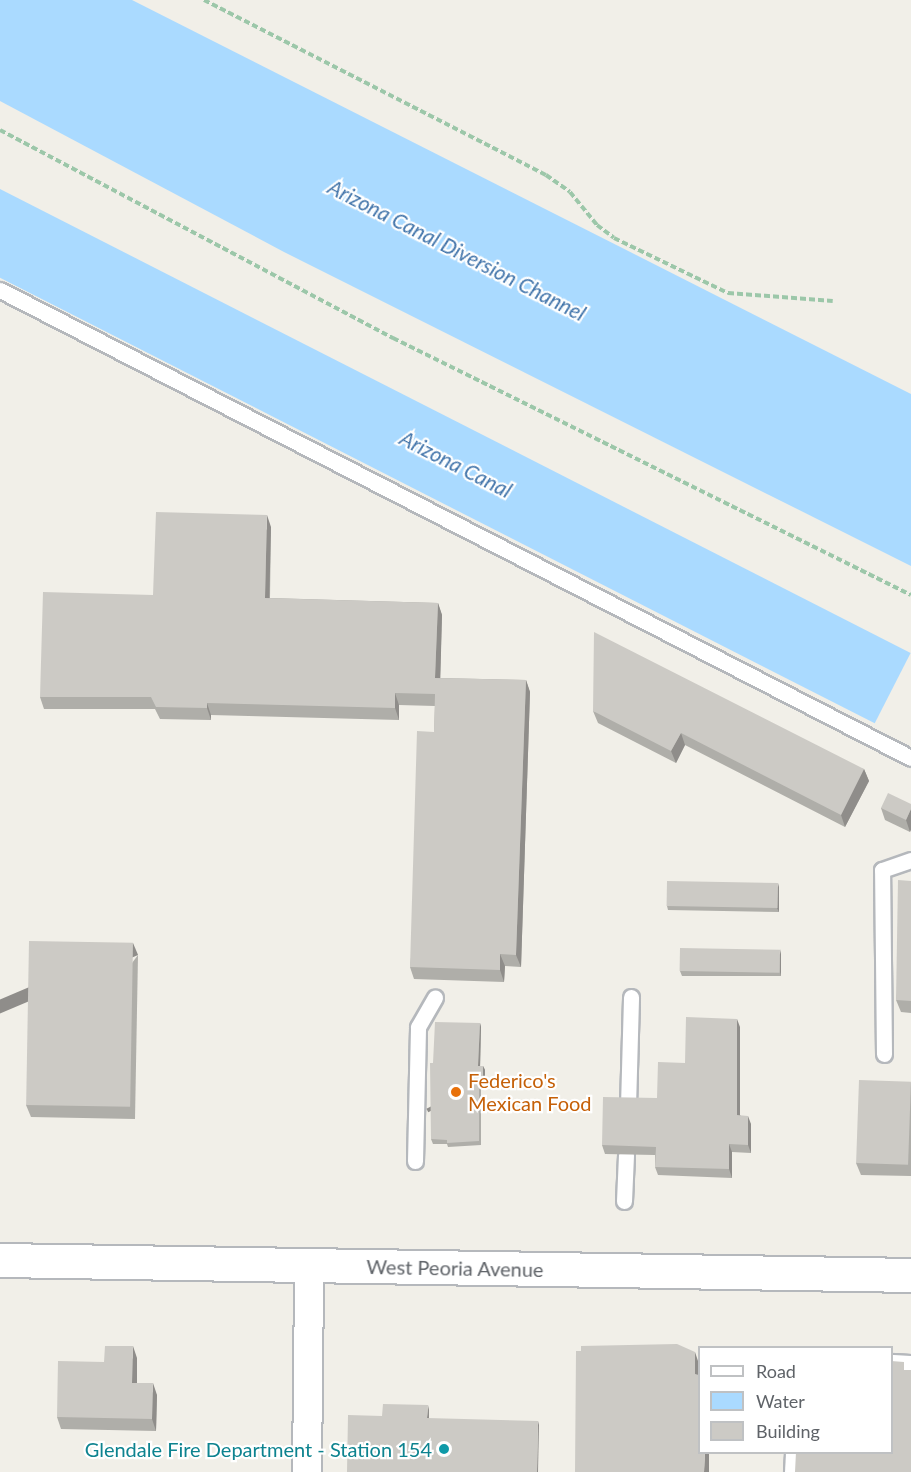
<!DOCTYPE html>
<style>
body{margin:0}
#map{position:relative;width:911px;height:1472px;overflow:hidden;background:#f1efe8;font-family:Lato,sans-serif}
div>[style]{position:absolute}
.water>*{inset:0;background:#aadaff;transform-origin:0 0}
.path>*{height:4px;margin-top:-2px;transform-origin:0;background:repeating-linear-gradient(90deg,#9cc7a9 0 6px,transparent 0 9px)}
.roads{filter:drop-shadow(2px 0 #b5b8bc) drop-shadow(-2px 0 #b5b8bc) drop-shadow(0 2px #b5b8bc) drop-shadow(0 -2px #b5b8bc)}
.service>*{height:15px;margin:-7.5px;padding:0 7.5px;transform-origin:7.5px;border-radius:7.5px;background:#fff}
.minor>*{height:28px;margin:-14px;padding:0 14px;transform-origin:14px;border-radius:14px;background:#fff}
.secondary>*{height:33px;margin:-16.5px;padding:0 16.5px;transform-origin:16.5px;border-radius:16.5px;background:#fff}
.wall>*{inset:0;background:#afaea9}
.shaded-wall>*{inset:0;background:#8f8d8a;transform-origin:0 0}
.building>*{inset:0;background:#cccac5;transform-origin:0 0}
.dots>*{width:16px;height:16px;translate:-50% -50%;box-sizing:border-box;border:3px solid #fff;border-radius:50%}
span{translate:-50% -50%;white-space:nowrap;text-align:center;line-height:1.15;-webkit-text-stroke:4.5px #fff;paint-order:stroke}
.food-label{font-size:20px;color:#c56008}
.left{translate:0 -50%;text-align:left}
.street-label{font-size:20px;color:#5f6368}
.culture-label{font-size:20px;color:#0d838f}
.right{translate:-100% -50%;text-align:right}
.water-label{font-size:21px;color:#4174aa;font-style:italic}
.legend{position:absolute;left:698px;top:1346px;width:195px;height:108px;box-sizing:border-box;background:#fff;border:2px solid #bfc1c3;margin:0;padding:8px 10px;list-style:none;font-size:18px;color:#5f6368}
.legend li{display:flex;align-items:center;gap:12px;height:30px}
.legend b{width:30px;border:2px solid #bfc1c3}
</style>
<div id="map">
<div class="water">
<i style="clip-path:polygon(0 0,132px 0,911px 394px,911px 566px,284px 252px,0 101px)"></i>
<i style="left:0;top:189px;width:1022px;height:79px;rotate:27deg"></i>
</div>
<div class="path">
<i style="left:204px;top:0;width:384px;rotate:27.1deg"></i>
<i style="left:546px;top:175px;width:29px;rotate:35deg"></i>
<i style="left:570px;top:192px;width:43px;rotate:50.7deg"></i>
<i style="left:597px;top:225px;width:21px;rotate:37deg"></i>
<i style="left:614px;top:238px;width:127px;rotate:25.8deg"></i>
<i style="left:728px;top:293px;width:105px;rotate:4.4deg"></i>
<i style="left:0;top:130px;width:445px;rotate:27.9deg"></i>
<i style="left:393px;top:338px;width:578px;rotate:26.39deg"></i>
</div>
<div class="roads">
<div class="service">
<i style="left:0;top:290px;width:1024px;rotate:27.19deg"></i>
<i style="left:884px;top:1054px;width:184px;rotate:-90.6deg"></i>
<i style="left:882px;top:870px;width:31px;rotate:-19deg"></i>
<i style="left:628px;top:1106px;width:109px;rotate:-88.4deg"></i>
<i style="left:415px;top:1161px;width:134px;rotate:-88.7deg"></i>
<i style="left:418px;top:1027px;width:34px;rotate:-60deg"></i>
<i style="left:624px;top:1201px;width:46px;rotate:-87.5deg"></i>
<i style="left:892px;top:1362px;width:19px;rotate:3deg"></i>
<i style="left:792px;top:1472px;width:20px;rotate:-87deg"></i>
</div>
<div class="minor">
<i style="left:307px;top:1472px;width:206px;rotate:-89.4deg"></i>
</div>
<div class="secondary">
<i style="left:0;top:1260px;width:911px;rotate:0.94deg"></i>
</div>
</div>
<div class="wall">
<i style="clip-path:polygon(271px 527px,270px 598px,438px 603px,442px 615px,440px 678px,526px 680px,530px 692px,521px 967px,505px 966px,504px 982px,414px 979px,410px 967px,434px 732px,435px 706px,399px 705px,399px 720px,211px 715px,211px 720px,160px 719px,155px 709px,44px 709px,40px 697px,153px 595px)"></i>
<i style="clip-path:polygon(593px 711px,864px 769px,869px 781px,845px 827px,685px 745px,676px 763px,598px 723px)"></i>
<i style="clip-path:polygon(911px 804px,910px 832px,885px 820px,881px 808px)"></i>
<i style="clip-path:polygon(911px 881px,911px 1013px,901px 1012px,896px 1000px)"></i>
<i style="clip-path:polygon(779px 887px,779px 912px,668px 910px,667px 906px)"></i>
<i style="clip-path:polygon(781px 954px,781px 976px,682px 976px,680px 971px)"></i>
<i style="clip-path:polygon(138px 955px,135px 1119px,31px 1117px,26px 1105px)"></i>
<i style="clip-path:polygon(480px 1023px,481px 1027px,480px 1066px,483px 1066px,485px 1070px,485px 1086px,481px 1086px,481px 1145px,448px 1147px,447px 1144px,433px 1144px,431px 1139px,433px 1063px)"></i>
<i style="clip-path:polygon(740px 1027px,740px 1115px,751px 1124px,751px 1153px,732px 1152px,732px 1178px,658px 1175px,655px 1167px,655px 1155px,605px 1154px,602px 1145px,657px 1098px,685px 1063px)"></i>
<i style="clip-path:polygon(911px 1082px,911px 1176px,861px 1175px,856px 1163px)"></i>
<i style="clip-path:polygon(137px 1358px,137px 1383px,157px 1395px,156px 1431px,61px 1429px,57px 1417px,104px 1362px)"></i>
</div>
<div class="shaded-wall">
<i style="clip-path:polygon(267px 515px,271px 527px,269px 610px,265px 598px)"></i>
<i style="clip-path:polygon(438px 603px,442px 615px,440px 690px,435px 678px)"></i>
<i style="clip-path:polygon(526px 680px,530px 692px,521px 967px,516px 955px)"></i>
<i style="clip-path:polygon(395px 693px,399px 705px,399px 720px,395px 708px)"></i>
<i style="clip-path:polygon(207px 703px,211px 715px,211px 720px,207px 708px)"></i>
<i style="clip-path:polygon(681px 733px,685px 745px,676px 763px,671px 751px)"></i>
<i style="clip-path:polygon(864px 769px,869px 781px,845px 827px,841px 815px)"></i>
<i style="clip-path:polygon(911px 809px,911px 830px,910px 832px,906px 820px)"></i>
<i style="clip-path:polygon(778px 883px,779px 887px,779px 912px,777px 908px)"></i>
<i style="left:133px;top:943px;width:13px;height:164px;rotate:67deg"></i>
<i style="clip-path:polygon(780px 949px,781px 954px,781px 976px,780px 972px)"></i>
<i style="clip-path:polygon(500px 954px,505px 966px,504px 982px,500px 970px)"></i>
<i style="clip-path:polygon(737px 1019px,740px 1027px,740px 1124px,737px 1115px)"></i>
<i style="clip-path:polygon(480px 1023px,481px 1027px,480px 1070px,478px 1066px)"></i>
<i style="clip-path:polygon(483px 1066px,485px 1070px,485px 1086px,483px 1082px)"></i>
<i style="left:479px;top:1082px;width:4px;height:59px;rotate:63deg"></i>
<i style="clip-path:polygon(748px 1116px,751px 1124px,751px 1153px,748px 1145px)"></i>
<i style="clip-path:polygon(729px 1144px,732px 1152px,732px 1178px,729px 1169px)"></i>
<i style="clip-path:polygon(133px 1346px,137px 1358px,137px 1395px,132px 1383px)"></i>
<i style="clip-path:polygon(695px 1352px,699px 1364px,699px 1386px,695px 1374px)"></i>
<i style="clip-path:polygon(153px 1383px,157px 1395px,156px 1431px,152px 1419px)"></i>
<i style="clip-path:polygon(428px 1405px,429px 1410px,429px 1422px,427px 1418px)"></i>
<i style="clip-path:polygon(538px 1421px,539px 1425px,538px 1472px,537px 1472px)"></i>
<i style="clip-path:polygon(705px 1452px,709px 1452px,709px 1472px,704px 1472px)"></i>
</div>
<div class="building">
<i style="clip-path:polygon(156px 512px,267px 515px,265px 598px,438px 603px,435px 678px,526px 680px,516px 955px,500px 954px,500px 970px,410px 967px,417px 731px,434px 732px,435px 694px,395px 693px,395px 708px,207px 703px,207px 708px,156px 707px,151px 697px,40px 697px,43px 592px,153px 595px)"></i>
<i style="clip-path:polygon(594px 632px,864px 769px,841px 815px,681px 733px,671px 751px,593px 711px)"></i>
<i style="clip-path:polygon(888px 793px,911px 804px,911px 809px,906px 820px,881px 808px)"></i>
<i style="clip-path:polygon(898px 880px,911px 881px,911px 1001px,896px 1000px)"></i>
<i style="left:667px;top:881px;width:111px;height:25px;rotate:1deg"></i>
<i style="left:29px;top:941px;width:104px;height:164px;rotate:1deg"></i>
<i style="left:680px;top:948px;width:100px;height:23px;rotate:1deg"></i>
<i style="clip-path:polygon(686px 1017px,737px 1019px,737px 1115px,748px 1116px,748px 1145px,729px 1144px,729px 1169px,655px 1167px,656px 1147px,602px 1145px,603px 1097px,657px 1098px,658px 1062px,685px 1063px)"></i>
<i style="clip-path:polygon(435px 1022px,480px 1023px,478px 1066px,483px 1066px,483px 1082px,479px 1082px,479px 1141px,447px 1143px,447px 1140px,431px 1139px,430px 1063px,433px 1063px)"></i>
<i style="left:859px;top:1080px;width:52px;height:83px;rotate:2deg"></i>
<i style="clip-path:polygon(677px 1344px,695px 1352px,695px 1374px,699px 1375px,699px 1452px,705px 1452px,704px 1472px,575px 1472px,576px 1351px,581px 1351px,581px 1346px)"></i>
<i style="clip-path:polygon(105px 1346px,133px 1346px,132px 1383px,153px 1383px,152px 1419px,57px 1417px,58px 1361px,104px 1362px)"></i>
<i style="clip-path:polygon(891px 1361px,904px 1362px,904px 1370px,911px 1370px,911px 1472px,795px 1472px,796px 1452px,891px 1452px)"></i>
<i style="clip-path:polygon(383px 1404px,428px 1405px,427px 1418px,538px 1421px,537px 1472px,347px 1472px,348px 1415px,382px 1416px)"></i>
</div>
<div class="dots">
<i style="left:456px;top:1092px;background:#e8710a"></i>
<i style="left:444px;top:1449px;background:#0f9aa8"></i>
</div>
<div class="food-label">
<span class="left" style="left:468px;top:1092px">Federico's<br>Mexican Food</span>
</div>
<div class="street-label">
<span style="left:455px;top:1268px;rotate:1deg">West Peoria Avenue</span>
</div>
<div class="culture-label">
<span class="right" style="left:432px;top:1449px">Glendale Fire Department - Station 154</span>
</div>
<div class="water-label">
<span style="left:457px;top:250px;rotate:27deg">Arizona Canal Diversion Channel</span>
<span style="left:456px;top:464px;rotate:27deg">Arizona Canal</span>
</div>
<ul class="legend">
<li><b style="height:8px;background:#fff"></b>Road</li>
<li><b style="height:16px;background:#aadaff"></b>Water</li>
<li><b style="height:16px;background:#cccac5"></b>Building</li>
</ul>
</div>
